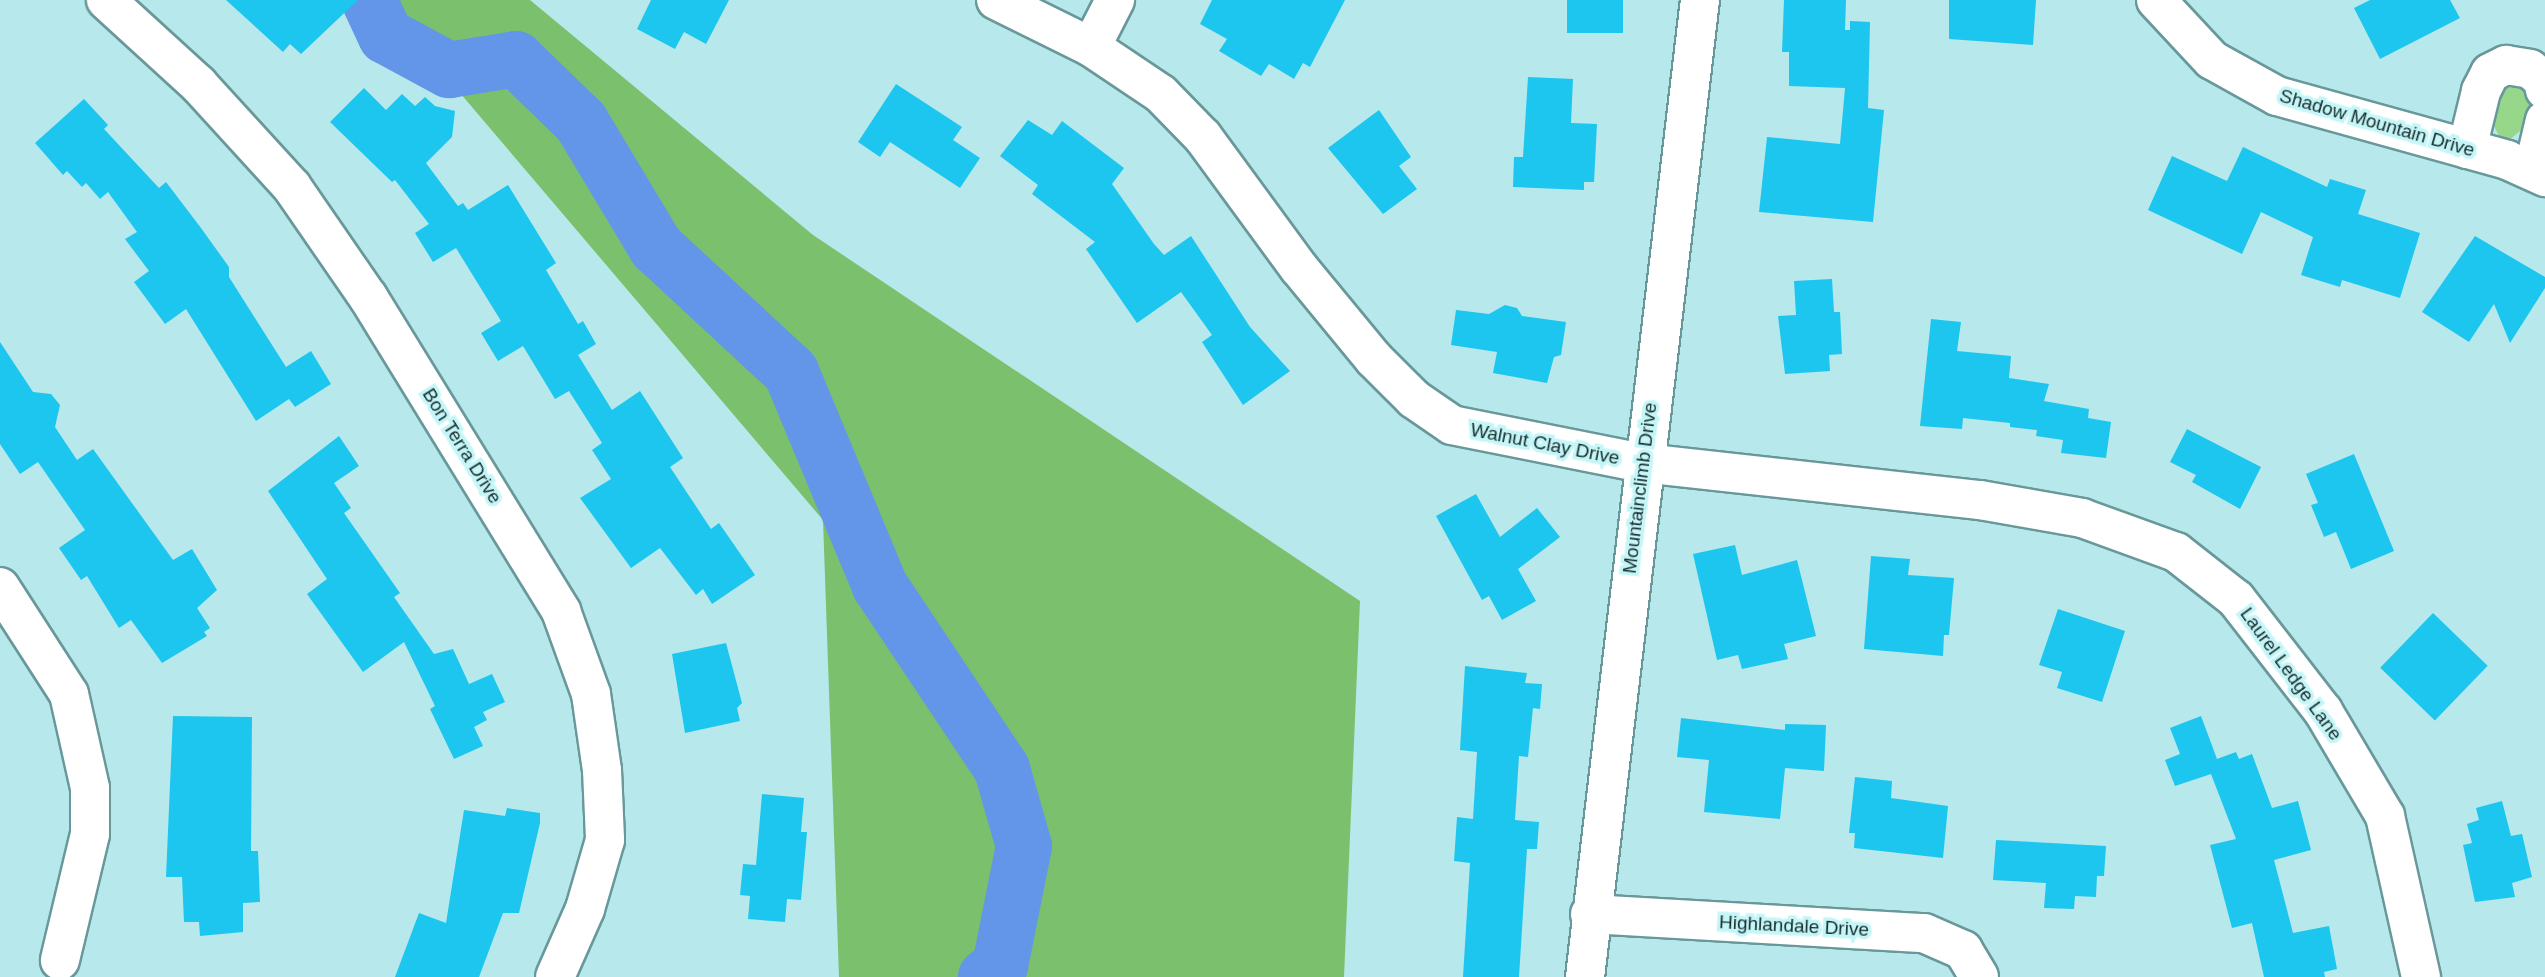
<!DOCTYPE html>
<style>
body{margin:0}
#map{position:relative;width:2545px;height:977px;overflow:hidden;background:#b7e8eb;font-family:Arial,sans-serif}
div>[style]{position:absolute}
.green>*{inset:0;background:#97d78a}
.forest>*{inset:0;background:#7bc06c}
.river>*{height:56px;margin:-28px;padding:0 28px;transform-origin:28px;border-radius:28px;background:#6395e8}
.building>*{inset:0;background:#1cc6ee;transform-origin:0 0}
.roads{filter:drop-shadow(2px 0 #69989a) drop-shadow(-2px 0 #69989a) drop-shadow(0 2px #69989a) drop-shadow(0 -2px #69989a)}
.minor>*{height:38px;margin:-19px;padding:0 19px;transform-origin:19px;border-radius:19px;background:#fff}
span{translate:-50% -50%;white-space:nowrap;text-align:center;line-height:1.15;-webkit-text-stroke:7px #c4f6f8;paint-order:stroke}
.street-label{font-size:19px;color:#1a2d2e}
</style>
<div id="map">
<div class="green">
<i style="clip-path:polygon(2517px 85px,2530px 94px,2532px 104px,2524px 128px,2509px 140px,2500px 138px,2492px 122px,2501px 91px)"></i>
</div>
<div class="forest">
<i style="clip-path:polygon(381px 0,530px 0,813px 235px,1360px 601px,1344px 977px,839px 977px,823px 520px)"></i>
</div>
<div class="river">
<i style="left:369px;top:0;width:40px;rotate:65deg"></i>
<i style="left:386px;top:36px;width:72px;rotate:28.4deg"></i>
<i style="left:449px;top:70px;width:68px;rotate:-9.3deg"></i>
<i style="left:516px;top:59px;width:91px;rotate:44.1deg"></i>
<i style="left:581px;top:122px;width:146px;rotate:59deg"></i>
<i style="left:656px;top:247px;width:184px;rotate:42.8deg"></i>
<i style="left:791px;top:372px;width:232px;rotate:67.4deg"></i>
<i style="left:880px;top:586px;width:220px;rotate:56.3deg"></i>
<i style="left:1002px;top:769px;width:80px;rotate:74.1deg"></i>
<i style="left:1024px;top:846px;width:122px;rotate:101.3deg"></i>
<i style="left:1000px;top:966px;width:18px;rotate:142deg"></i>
</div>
<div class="building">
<i style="clip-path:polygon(226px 0,358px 0,301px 54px,290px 44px,283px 52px)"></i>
<i style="clip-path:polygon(651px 0,729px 0,706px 44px,684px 32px,675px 49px,637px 29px)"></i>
<i style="clip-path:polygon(1212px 0,1345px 0,1310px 67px,1303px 63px,1294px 79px,1269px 64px,1261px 76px,1219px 51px,1227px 39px,1200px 24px)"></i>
<i style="left:1567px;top:0;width:56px;height:33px"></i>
<i style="clip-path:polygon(1784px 0,1846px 0,1845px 30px,1850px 30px,1850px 21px,1870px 22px,1868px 108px,1884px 110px,1873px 222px,1759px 212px,1767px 137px,1840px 144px,1845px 88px,1789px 86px,1789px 52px,1782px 52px)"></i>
<i style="clip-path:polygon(1949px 0,2036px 0,2033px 45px,1949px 39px)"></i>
<i style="clip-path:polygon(2370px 0,2450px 0,2460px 18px,2380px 59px,2354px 8px)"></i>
<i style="clip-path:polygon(1528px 77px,1573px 79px,1571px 123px,1597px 124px,1594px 182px,1584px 182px,1584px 190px,1513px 187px,1514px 157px,1523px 157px)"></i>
<i style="clip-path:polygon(896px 84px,962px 127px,953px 140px,980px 158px,960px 188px,890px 142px,880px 157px,858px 142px)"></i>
<i style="clip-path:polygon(364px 88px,386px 110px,402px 94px,415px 106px,425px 97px,435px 106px,455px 111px,452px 137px,426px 163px,458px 206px,463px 203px,468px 210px,508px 185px,556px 263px,546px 270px,578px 324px,583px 321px,596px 344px,578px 355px,612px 410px,640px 391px,683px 458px,670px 467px,711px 529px,719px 523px,755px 575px,712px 604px,703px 589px,696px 595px,660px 548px,631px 568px,580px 498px,611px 479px,592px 450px,602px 443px,569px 391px,555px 399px,523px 346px,498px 361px,481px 333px,501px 321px,456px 248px,433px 262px,415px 233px,429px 224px,395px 180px,392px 182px,330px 122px)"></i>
<i style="clip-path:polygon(84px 99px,108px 125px,104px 129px,159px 188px,166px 182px,201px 228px,229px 267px,229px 277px,286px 367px,311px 351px,331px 384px,295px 407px,289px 399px,256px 421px,186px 309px,165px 324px,134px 282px,149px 271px,125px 239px,137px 232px,108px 192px,100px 199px,86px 183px,82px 187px,67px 171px,63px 175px,35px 143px)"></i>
<i style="clip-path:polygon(1379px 110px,1411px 157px,1399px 166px,1417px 189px,1383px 214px,1328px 148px)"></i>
<i style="clip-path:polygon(1028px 120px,1052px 135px,1062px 121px,1124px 168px,1112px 184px,1154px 244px,1164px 255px,1191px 236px,1250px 327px,1290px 371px,1243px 405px,1202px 342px,1212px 335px,1181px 292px,1137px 323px,1086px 249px,1095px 242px,1032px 194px,1038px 185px,1000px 156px)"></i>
<i style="clip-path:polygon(2243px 147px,2327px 187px,2330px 179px,2366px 190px,2358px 214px,2420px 233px,2400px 298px,2342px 280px,2340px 287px,2301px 275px,2313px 237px,2261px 212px,2242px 254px,2148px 210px,2172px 156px,2227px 181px)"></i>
<i style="clip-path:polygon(2475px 236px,2545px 277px,2545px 288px,2510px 343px,2494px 304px,2469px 342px,2422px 312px)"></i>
<i style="clip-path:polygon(1832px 279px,1834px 312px,1840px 312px,1842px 354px,1829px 355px,1830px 371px,1785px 374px,1778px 316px,1796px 315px,1794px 281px)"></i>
<i style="clip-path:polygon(1505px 305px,1517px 308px,1522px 316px,1566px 322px,1561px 355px,1554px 357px,1547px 383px,1493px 373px,1497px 352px,1451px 345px,1456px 310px,1489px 314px)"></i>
<i style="clip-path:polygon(1931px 319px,1961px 322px,1957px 351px,2011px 356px,2009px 378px,2049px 384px,2044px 401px,2089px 409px,2088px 418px,2111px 422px,2106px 458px,2061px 453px,2063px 440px,2036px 436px,2037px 430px,2010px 427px,2010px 423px,1963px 418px,1962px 429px,1920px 426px)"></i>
<i style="clip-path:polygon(0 342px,33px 392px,51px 394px,60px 405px,55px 427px,77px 460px,93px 449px,173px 560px,192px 549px,217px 590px,197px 608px,210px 628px,204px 632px,207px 636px,162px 663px,131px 620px,119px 628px,87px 576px,81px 580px,59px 548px,85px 530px,38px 462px,20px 474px,0 444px)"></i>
<i style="clip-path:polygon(2187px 429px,2261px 467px,2240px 509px,2192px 482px,2196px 475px,2170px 462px)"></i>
<i style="clip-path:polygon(339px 436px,359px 466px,334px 483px,351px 508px,344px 513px,400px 593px,394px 597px,434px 654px,453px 649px,469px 684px,492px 674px,505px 702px,483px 712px,487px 720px,474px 727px,483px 746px,454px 759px,430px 709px,435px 706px,404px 642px,363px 672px,307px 594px,327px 579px,268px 491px)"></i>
<i style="clip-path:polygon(2354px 454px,2394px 551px,2351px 569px,2336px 532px,2324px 537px,2311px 505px,2318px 503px,2306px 474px)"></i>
<i style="clip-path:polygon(1476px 494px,1500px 537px,1537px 508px,1560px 537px,1518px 569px,1536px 601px,1502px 620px,1489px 596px,1482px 600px,1436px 516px)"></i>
<i style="clip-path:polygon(1735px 545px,1742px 575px,1797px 560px,1816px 636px,1784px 644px,1788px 659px,1742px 669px,1738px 655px,1717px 660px,1693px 554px)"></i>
<i style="clip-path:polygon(1871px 556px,1910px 559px,1908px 575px,1954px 578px,1949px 635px,1944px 635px,1943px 656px,1864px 649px)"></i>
<i style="clip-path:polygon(2058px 609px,2125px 631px,2102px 702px,2057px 688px,2062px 672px,2039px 665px)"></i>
<i style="left:2433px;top:613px;width:76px;height:76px;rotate:44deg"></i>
<i style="clip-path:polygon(726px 643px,742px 703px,737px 708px,740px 721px,685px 733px,672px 654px)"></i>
<i style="clip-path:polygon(1465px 666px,1527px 673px,1525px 683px,1542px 684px,1540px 709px,1533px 708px,1528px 757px,1519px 756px,1515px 820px,1539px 822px,1537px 849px,1527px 849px,1519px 977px,1463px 977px,1470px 863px,1454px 861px,1457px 817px,1473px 819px,1477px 752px,1460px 750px)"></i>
<i style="clip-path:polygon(173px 716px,252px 717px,251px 851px,258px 851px,260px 902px,243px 903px,243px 932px,200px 936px,199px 922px,184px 922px,182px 877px,166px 877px)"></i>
<i style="clip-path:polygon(2201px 716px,2217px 759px,2236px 752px,2239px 759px,2252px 754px,2272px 808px,2298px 801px,2311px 850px,2274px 860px,2293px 933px,2329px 926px,2337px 969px,2324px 972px,2325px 977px,2264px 977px,2252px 923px,2232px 928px,2210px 845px,2236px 839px,2211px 774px,2175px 786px,2165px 760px,2180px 754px,2170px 728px)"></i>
<i style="clip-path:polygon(1681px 718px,1785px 730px,1785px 724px,1826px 725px,1824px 771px,1785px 768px,1780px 819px,1704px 812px,1709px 760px,1677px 757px)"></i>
<i style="clip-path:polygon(1855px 777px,1892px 781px,1891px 798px,1948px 806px,1943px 858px,1854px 848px,1855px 833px,1849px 833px)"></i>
<i style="clip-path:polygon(762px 794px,804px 798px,801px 832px,807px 832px,801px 900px,787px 899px,785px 922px,748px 919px,750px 896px,740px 895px,743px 864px,756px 865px)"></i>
<i style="clip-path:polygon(2502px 801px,2511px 836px,2522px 834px,2532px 877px,2512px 883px,2515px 897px,2475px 902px,2463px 845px,2472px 843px,2467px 824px,2479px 820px,2476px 808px)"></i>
<i style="clip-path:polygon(507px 808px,540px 813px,540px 823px,519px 913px,503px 913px,479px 977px,395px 977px,419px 913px,446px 923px,464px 810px,505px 816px)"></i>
<i style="clip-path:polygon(1996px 840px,2106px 846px,2104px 876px,2097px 876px,2096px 897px,2075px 896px,2074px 909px,2044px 908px,2046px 883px,1993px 880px)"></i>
</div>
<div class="roads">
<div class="minor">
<i style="left:106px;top:0;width:125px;rotate:42.4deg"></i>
<i style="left:198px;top:84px;width:139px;rotate:47.6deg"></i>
<i style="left:292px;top:187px;width:134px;rotate:55.4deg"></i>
<i style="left:368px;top:297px;width:369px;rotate:58.4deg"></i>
<i style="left:561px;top:611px;width:88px;rotate:70.1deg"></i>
<i style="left:591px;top:694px;width:77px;rotate:81.8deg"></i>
<i style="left:602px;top:770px;width:70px;rotate:87.5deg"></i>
<i style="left:605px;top:840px;width:72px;rotate:106.2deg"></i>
<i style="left:585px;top:909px;width:74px;rotate:113.8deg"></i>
<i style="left:996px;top:0;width:106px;rotate:26.3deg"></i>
<i style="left:1091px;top:47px;width:84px;rotate:33.9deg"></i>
<i style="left:1161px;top:94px;width:60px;rotate:45.7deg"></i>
<i style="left:1203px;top:137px;width:162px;rotate:53.8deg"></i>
<i style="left:1299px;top:268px;width:118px;rotate:50.5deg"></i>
<i style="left:1374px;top:359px;width:57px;rotate:45deg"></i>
<i style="left:1414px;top:399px;width:46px;rotate:34.4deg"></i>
<i style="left:1452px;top:425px;width:195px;rotate:11.3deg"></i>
<i style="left:1643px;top:463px;width:339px;rotate:6.3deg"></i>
<i style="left:1980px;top:500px;width:104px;rotate:10deg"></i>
<i style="left:2082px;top:518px;width:100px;rotate:19.9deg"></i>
<i style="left:2176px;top:552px;width:76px;rotate:38.1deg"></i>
<i style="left:2236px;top:599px;width:142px;rotate:52.2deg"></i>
<i style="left:2323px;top:711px;width:122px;rotate:59.4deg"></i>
<i style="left:2385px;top:816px;width:165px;rotate:77.4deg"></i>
<i style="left:2156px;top:0;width:82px;rotate:47deg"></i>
<i style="left:2212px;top:60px;width:74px;rotate:29deg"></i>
<i style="left:2277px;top:96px;width:239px;rotate:15.5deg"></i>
<i style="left:2507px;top:160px;width:42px;rotate:24.1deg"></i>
<i style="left:1091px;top:47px;width:53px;rotate:-62.9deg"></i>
<i style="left:2467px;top:149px;width:60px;rotate:-76.4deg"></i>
<i style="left:2481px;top:91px;width:20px;rotate:-63deg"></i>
<i style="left:2490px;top:73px;width:18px;rotate:-27deg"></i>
<i style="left:2506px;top:65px;width:24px;rotate:9deg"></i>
<i style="left:2530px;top:69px;width:17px;rotate:40deg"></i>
<i style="left:2543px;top:80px;width:10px;rotate:79deg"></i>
<i style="left:2533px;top:171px;width:52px;rotate:-76.8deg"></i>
<i style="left:0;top:587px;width:127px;rotate:57.2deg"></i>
<i style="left:69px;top:694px;width:96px;rotate:77.4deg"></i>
<i style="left:90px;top:788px;width:46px;rotate:90deg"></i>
<i style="left:90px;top:834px;width:130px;rotate:103.4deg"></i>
<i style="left:1590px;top:914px;width:335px;rotate:3.3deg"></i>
<i style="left:1924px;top:933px;width:43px;rotate:23.6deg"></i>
<i style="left:1963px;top:950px;width:31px;rotate:59deg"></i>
<i style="left:1585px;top:977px;width:984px;rotate:-83.29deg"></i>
</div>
</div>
<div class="street-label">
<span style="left:2377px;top:123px;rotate:16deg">Shadow Mountain Drive</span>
<span style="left:1545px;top:444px;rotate:11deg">Walnut Clay Drive</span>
<span style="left:462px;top:446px;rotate:58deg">Bon Terra Drive</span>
<span style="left:1640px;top:488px;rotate:-83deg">Mountainclimb Drive</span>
<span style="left:2291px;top:674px;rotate:54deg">Laurel Ledge Lane</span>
<span style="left:1794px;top:926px;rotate:3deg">Highlandale Drive</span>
</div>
</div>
